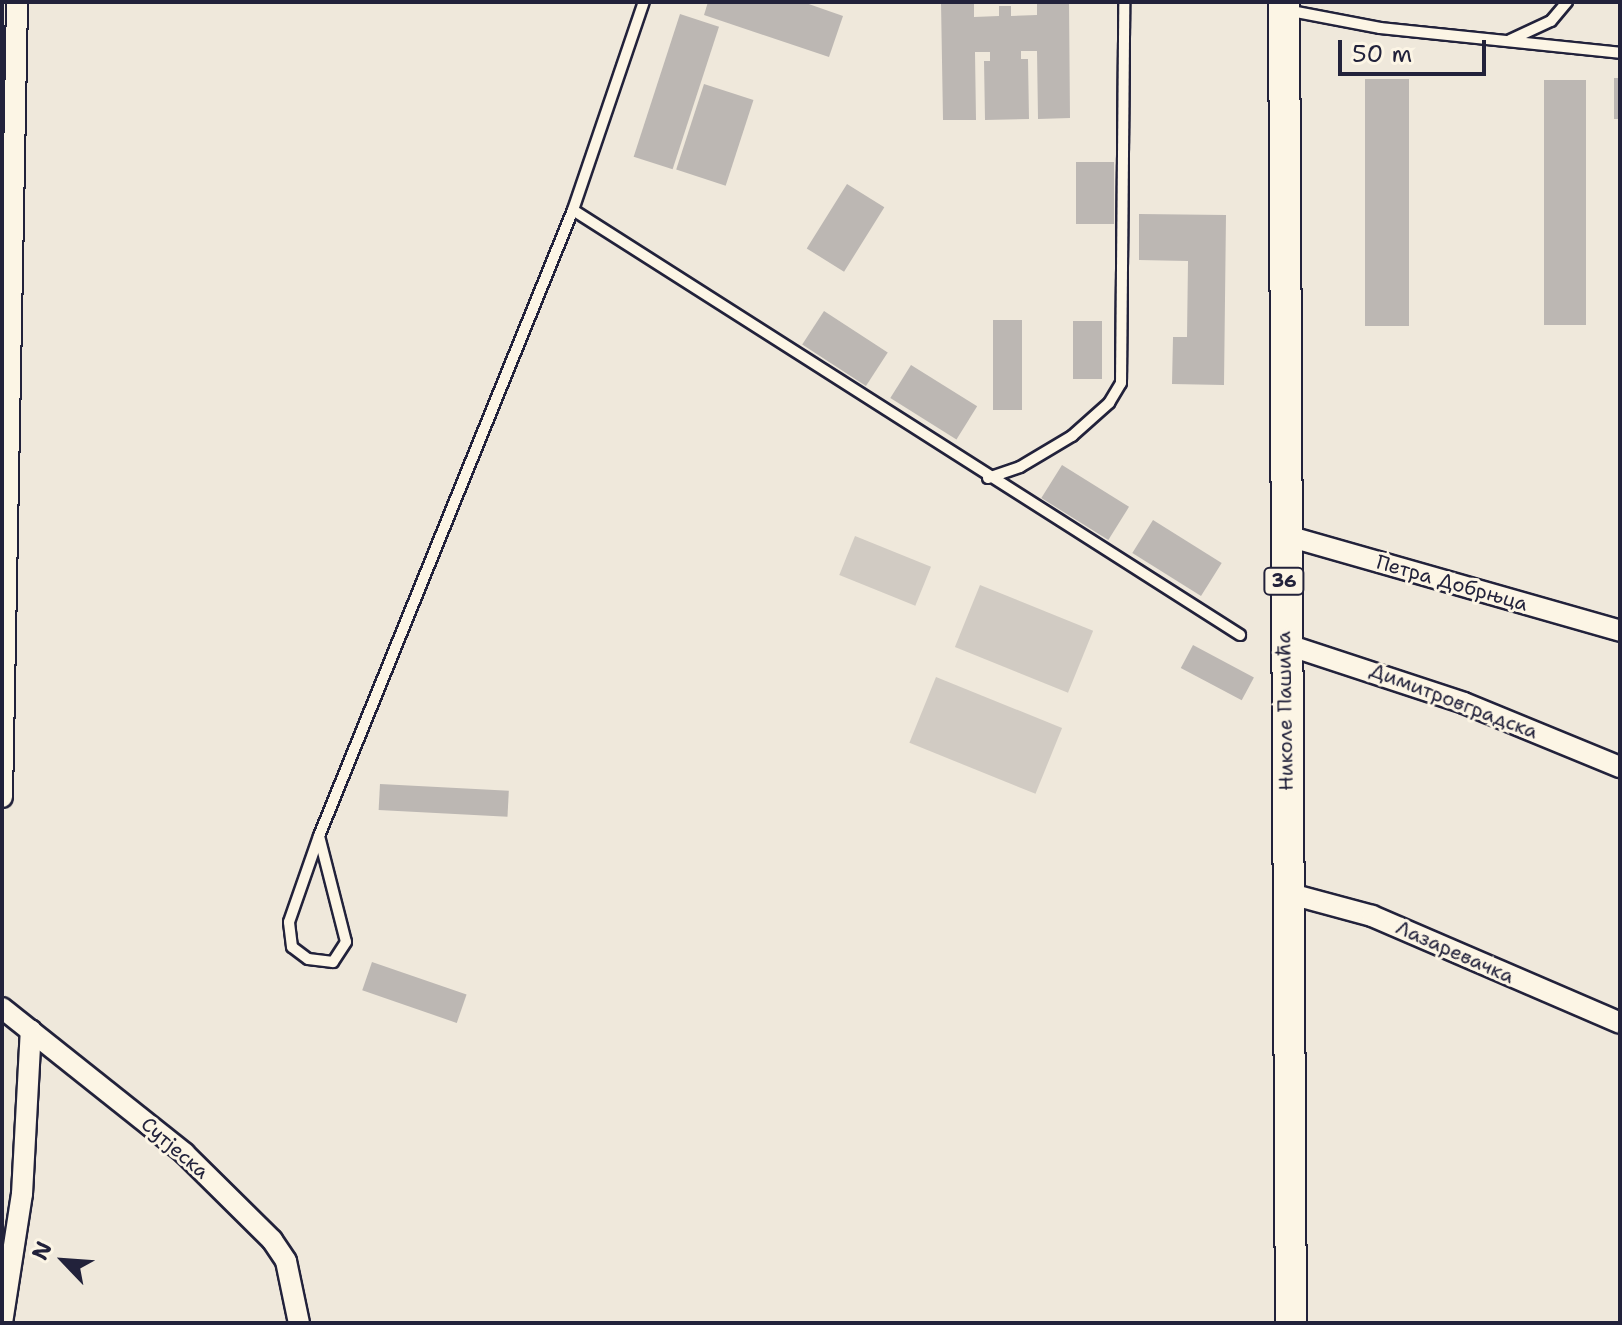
<!DOCTYPE html>
<meta charset="utf-8">
<style>
body{margin:0}
#map{position:relative;width:1622px;height:1325px;overflow:hidden;background:#efe8db;font-family:"Shantell Sans",sans-serif}
div>[style]{position:absolute}
.green>*{inset:0;background:#d1cbc3;transform-origin:0 0}
.building>*{inset:0;background:#bcb7b3;transform-origin:0 0}
.roads{filter:drop-shadow(2px 0 #22223b) drop-shadow(-2px 0 #22223b) drop-shadow(0 2px #22223b) drop-shadow(0 -2px #22223b)}
.service>*{height:10px;margin:-5px;padding:0 5px;transform-origin:5px;border-radius:5px;background:#fcf5e5}
.minor>*{height:20px;margin:-10px;padding:0 10px;transform-origin:10px;border-radius:10px;background:#fcf5e5}
.primary>*{height:30px;margin:-15px;padding:0 15px;transform-origin:15px;border-radius:15px;background:#fcf5e5}
span{translate:-50% -50%;white-space:nowrap;text-align:center;line-height:1.15;-webkit-text-stroke:6px #fcf5e5;paint-order:stroke}
.shield-label span{padding:2px 6px;background:#fcf5e5;border:2px solid;border-radius:6px;-webkit-text-stroke-width:0}
.shield-label{font-size:18px;color:#22223b;font-weight:700}
.street-label{font-size:20px;color:#22223b}
.frame{position:absolute;inset:0;border:4px solid #22223b;pointer-events:none}
.north{position:absolute;left:24px;top:1221px;width:80px;height:80px;-webkit-text-stroke:6px #fcf5e5;paint-order:stroke;rotate:295deg;font-size:22px;font-weight:700;line-height:32px;text-align:center;color:#22223b}
.north::after{content:'';display:block;margin:auto;width:28px;height:36px;background:#22223b;clip-path:polygon(50% 0,100% 100%,50% 72%,0 100%)}
.scale{position:absolute;left:1338px;top:40px;width:148px;height:36px;box-sizing:border-box;border:4px solid #22223b;border-top:0;padding-left:10px;font-size:24px;line-height:28px;white-space:nowrap;color:#22223b;-webkit-text-stroke:6px #fcf5e5;paint-order:stroke}
</style>
<div id="map">
<div class="green">
<i style="left:855px;top:536px;width:82px;height:42px;rotate:22deg"></i>
<i style="left:980px;top:585px;width:122px;height:67px;rotate:22deg"></i>
<i style="left:936px;top:677px;width:136px;height:71px;rotate:22deg"></i>
</div>
<div class="building">
<i style="clip-path:polygon(708px 2px,803px 2px,843px 16px,829px 57px,704px 15px)"></i>
<i style="clip-path:polygon(941px 2px,974px 2px,974px 17px,999px 16px,999px 6px,1011px 6px,1011px 16px,1037px 15px,1037px 2px,1069px 2px,1070px 118px,1038px 119px,1037px 51px,1021px 51px,1021px 59px,1028px 59px,1029px 119px,985px 120px,984px 61px,990px 61px,990px 52px,975px 52px,976px 120px,943px 120px)"></i>
<i style="left:680px;top:14px;width:41px;height:150px;rotate:18deg"></i>
<i style="left:1620px;top:78px;width:41px;height:6px;rotate:90deg"></i>
<i style="left:1365px;top:79px;width:44px;height:247px"></i>
<i style="left:1544px;top:80px;width:42px;height:245px"></i>
<i style="left:704px;top:84px;width:52px;height:90px;rotate:18deg"></i>
<i style="left:1076px;top:162px;width:38px;height:62px"></i>
<i style="left:847px;top:184px;width:44px;height:76px;rotate:32deg"></i>
<i style="clip-path:polygon(1139px 214px,1226px 215px,1224px 385px,1172px 384px,1173px 337px,1187px 337px,1188px 261px,1139px 260px)"></i>
<i style="left:824px;top:311px;width:76px;height:40px;rotate:33deg"></i>
<i style="left:993px;top:320px;width:29px;height:90px"></i>
<i style="left:1073px;top:321px;width:29px;height:58px"></i>
<i style="left:911px;top:365px;width:78px;height:39px;rotate:32deg"></i>
<i style="left:1062px;top:465px;width:79px;height:39px;rotate:32deg"></i>
<i style="left:1153px;top:520px;width:81px;height:39px;rotate:32deg"></i>
<i style="left:1193px;top:645px;width:69px;height:26px;rotate:28deg"></i>
<i style="left:380px;top:784px;width:129px;height:26px;rotate:3deg"></i>
<i style="left:372px;top:962px;width:100px;height:30px;rotate:19deg"></i>
</div>
<div class="roads">
<div class="service">
<i style="left:1286px;top:10px;width:96px;rotate:10.8deg"></i>
<i style="left:1380px;top:28px;width:241px;rotate:5.9deg"></i>
<i style="left:1510px;top:40px;width:45px;rotate:-24.9deg"></i>
<i style="left:1551px;top:21px;width:25px;rotate:-50deg"></i>
<i style="left:573px;top:210px;width:791px;rotate:32.5deg"></i>
<i style="left:988px;top:478px;width:34px;rotate:-19deg"></i>
<i style="left:1020px;top:467px;width:61px;rotate:-30.8deg"></i>
<i style="left:1072px;top:436px;width:50px;rotate:-41.7deg"></i>
<i style="left:1109px;top:403px;width:23px;rotate:-59deg"></i>
<i style="left:1121px;top:383px;width:381px;rotate:-89.5deg"></i>
<i style="left:319px;top:836px;width:109px;rotate:75.7deg"></i>
<i style="left:346px;top:942px;width:24px;rotate:123deg"></i>
<i style="left:333px;top:962px;width:25px;rotate:-173deg"></i>
<i style="left:308px;top:959px;width:20px;rotate:-143deg"></i>
<i style="left:292px;top:947px;width:25px;rotate:-97deg"></i>
<i style="left:289px;top:922px;width:91px;rotate:-70.8deg"></i>
<i style="left:319px;top:836px;width:676px;rotate:-67.92deg"></i>
<i style="left:573px;top:210px;width:220px;rotate:-71.2deg"></i>
</div>
<div class="minor">
<i style="left:1284px;top:535px;width:349px;rotate:15.9deg"></i>
<i style="left:1285px;top:644px;width:188px;rotate:18.2deg"></i>
<i style="left:1464px;top:703px;width:169px;rotate:22.3deg"></i>
<i style="left:2px;top:797px;width:795px;rotate:-88.92deg"></i>
<i style="left:1287px;top:893px;width:88px;rotate:15.1deg"></i>
<i style="left:1372px;top:916px;width:270px;rotate:23.3deg"></i>
<i style="left:2px;top:1008px;width:233px;rotate:38.5deg"></i>
<i style="left:184px;top:1153px;width:124px;rotate:44.7deg"></i>
<i style="left:272px;top:1240px;width:25px;rotate:56deg"></i>
<i style="left:286px;top:1261px;width:63px;rotate:78.2deg"></i>
<i style="left:2px;top:1323px;width:131px;rotate:-81.2deg"></i>
<i style="left:22px;top:1194px;width:164px;rotate:-86.9deg"></i>
</div>
<div class="primary">
<i style="left:1284px;top:2px;width:1321px;rotate:89.7deg"></i>
</div>
</div>
<div class="shield-label">
<span style="left:1284px;top:581px">36</span>
</div>
<div class="street-label">
<span style="left:1452px;top:583px;rotate:16deg">Петра Добрњца</span>
<span style="left:1454px;top:701px;rotate:21deg">Димитровградска</span>
<span style="left:1285px;top:711px;rotate:-91deg">Николе Пашића</span>
<span style="left:1455px;top:952px;rotate:24deg">Лазаревачка</span>
<span style="left:175px;top:1148px;rotate:41deg">Сутјеска</span>
</div>
<div class="frame"></div>
<div class="north">N</div>
<div class="scale">50 m</div>
</div>
